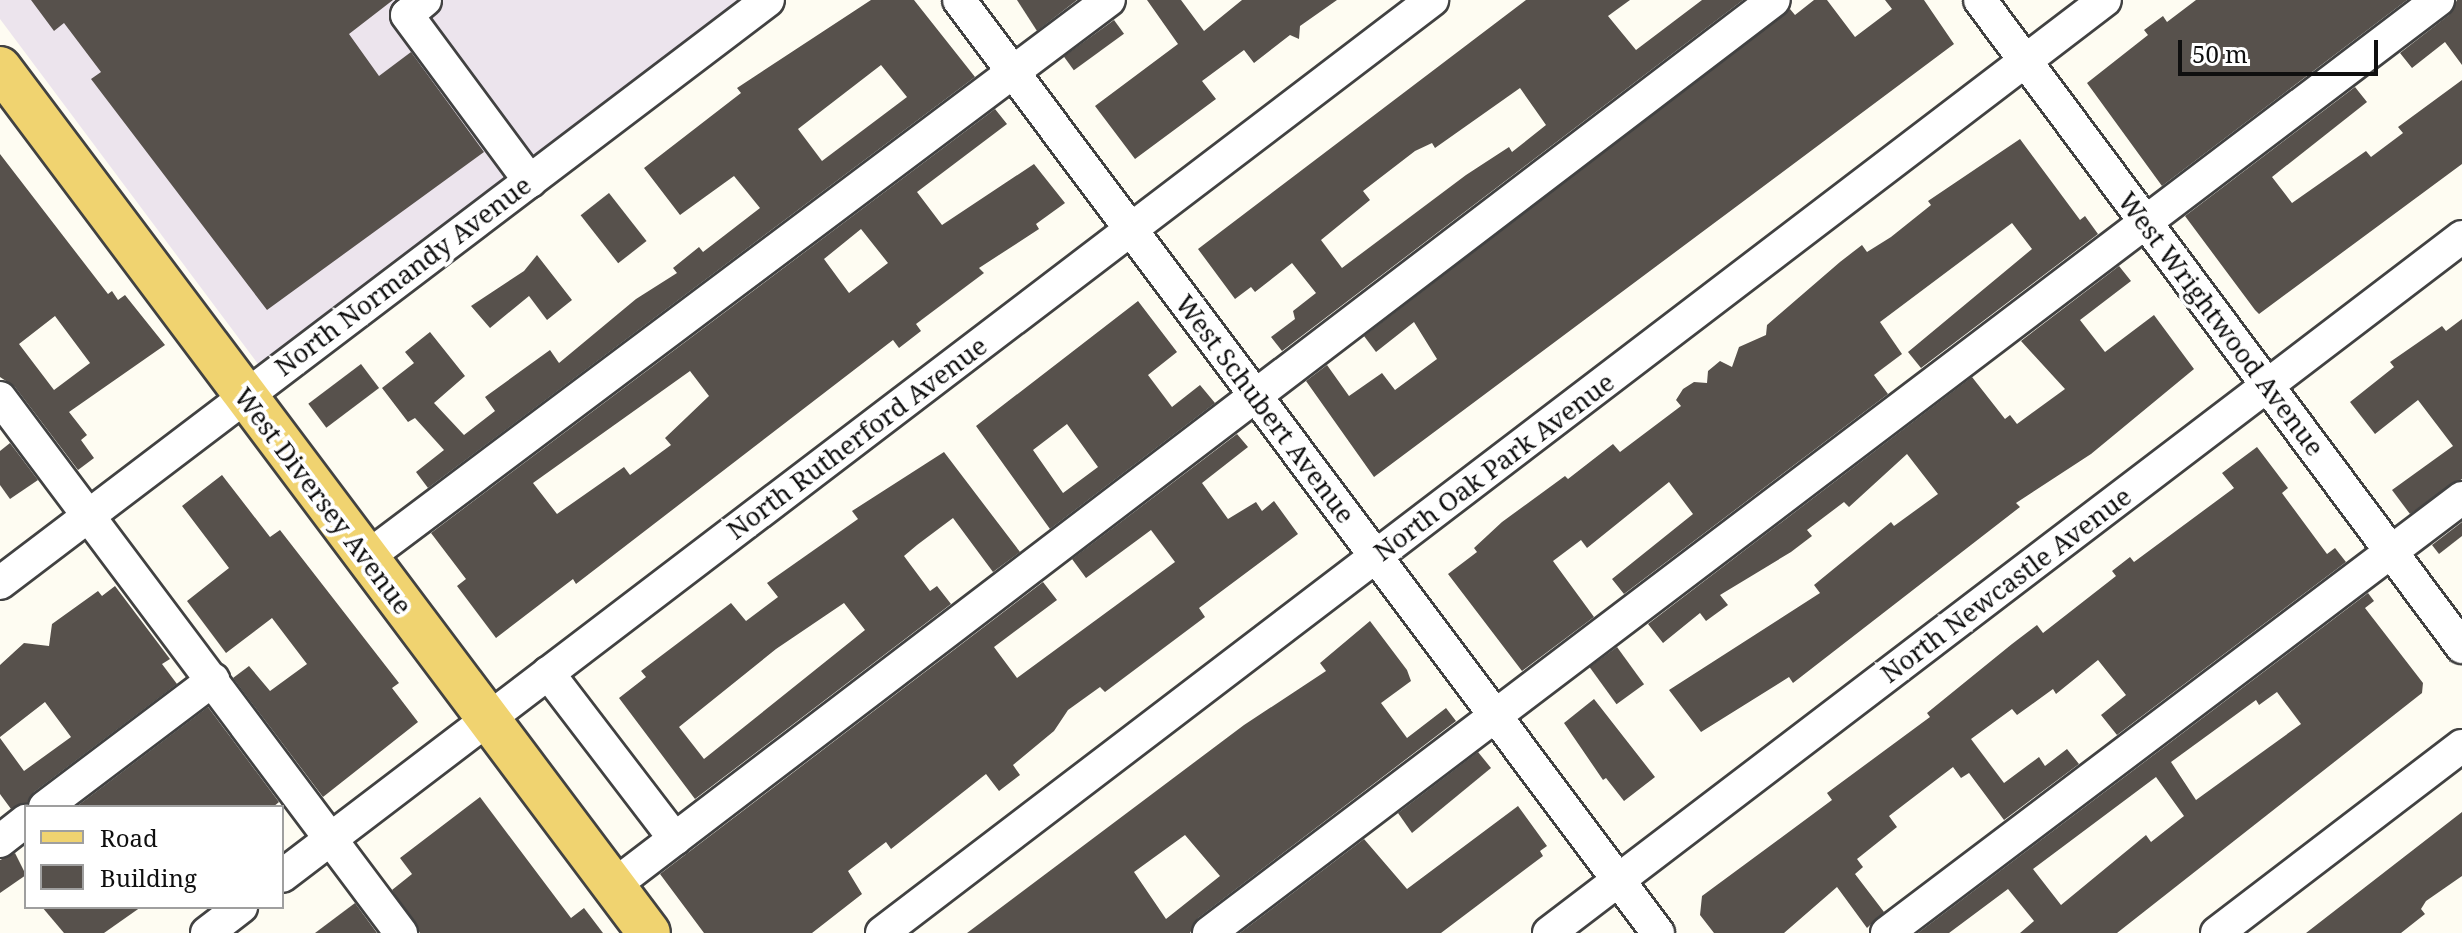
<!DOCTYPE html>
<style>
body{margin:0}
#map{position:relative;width:2462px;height:933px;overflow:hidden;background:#fefcf2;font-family:"Noto Serif",serif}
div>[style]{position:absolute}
.industrial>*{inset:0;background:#ece4ed}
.building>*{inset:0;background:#57514c;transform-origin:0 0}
.roads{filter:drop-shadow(2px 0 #424242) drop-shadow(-2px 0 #424242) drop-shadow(0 2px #424242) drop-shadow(0 -2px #424242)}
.minor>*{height:32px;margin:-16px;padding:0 16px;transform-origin:16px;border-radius:16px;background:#fff}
.major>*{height:42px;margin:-21px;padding:0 21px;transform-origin:21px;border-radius:21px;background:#f0d370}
span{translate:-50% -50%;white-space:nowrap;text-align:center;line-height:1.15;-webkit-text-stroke:8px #fff;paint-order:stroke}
.street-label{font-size:26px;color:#0f0f0f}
.legend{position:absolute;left:24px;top:805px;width:260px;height:104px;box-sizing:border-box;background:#fff;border:2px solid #9f9f9f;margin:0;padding:10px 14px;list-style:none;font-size:24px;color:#0f0f0f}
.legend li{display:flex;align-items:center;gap:16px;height:40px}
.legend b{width:40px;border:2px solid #9f9f9f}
.scale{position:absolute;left:2178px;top:40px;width:200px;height:36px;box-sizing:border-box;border:4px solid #0f0f0f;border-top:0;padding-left:10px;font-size:24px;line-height:28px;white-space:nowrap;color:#0f0f0f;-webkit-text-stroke:6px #fff;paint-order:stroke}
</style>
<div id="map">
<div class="industrial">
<i style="clip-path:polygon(0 0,750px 0,261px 368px,0 19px)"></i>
</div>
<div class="building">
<i style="clip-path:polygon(31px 0,393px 0,349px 34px,379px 76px,411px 52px,484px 152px,267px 310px,91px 79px,101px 72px,64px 23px,54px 31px)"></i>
<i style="clip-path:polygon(evenodd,871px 0,914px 0,975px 77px,428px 488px,416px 472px,444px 450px,415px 418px,408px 422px,382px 388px,414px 363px,405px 352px,430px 332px,465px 376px,434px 403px,464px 435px,495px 411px,485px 397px,550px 350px,559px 363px,636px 299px,677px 273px,673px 268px,699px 247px,703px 252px,760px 208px,734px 176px,680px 215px,644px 168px,741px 93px,737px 88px,871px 0,881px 65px,907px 97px,822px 161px,798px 129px,881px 65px)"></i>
<i style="clip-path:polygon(1017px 0,1077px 0,1037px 31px)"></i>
<i style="clip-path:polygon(1147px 0,1181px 0,1204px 31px,1242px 0,1337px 0,1300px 26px,1299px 39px,1290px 35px,1254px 63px,1244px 50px,1202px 81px,1216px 99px,1135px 159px,1095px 106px,1178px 44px)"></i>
<i style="clip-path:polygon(evenodd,1526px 0,1630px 0,1608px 16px,1636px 50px,1702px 0,1743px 0,1282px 351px,1271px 337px,1295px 319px,1293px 311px,1316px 293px,1292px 263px,1255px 292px,1251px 287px,1235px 299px,1198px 249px,1526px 0,1520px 88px,1546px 125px,1512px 152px,1509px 147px,1466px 175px,1342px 268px,1321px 240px,1370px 200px,1363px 191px,1415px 151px,1432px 143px,1435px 148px,1520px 88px)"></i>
<i style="clip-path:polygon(1814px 0,1827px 0,1855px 37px,1892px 9px,1885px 0,1924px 0,1954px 44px,1374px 477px,1306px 381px,1327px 365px,1349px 396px,1382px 373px,1395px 390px,1437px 359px,1414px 322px,1376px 352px,1364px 336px,1790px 9px,1795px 15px)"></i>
<i style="clip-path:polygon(2196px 0,2407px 0,2162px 186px,2087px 83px,2148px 35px,2144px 30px,2163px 16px,2167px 22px)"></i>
<i style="clip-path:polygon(2457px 0,2462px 0,2462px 65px,2445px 42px,2412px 68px,2400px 53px,2449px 15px)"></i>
<i style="left:1114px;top:20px;width:17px;height:62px;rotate:54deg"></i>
<i style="clip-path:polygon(2462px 80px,2462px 164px,2259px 314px,2255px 310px,2185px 216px,2355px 87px,2367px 102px,2272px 177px,2292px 203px,2366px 151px,2371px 157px,2403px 133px,2398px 127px)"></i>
<i style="clip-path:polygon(evenodd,995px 109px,1007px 124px,917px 192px,942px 225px,1034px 164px,1065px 203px,1036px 224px,1039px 229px,979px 268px,984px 273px,916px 324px,921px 331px,899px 348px,893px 340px,576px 584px,573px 579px,496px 638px,457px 586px,466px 579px,431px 533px,995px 109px,861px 229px,888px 263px,849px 293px,824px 259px,861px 229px,995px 109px,690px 371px,709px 396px,665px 438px,671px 445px,630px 475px,624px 467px,557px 514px,533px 483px,690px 371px)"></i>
<i style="clip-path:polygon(2020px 139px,2080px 220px,2085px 216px,2098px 234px,1921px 368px,1908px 352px,2032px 249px,2012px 223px,1880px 322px,1902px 354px,1874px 375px,1888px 394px,1624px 594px,1612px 579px,1693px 514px,1669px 482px,1587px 548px,1581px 540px,1553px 561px,1594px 617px,1522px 671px,1448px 574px,1477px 552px,1474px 548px,1502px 522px,1565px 476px,1568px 479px,1613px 444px,1620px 452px,1681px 406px,1676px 400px,1683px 389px,1694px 382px,1707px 383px,1708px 371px,1720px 361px,1732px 367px,1739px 347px,1766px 335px,1767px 325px,1840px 262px,1862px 245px,1867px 252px,1891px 237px,1931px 205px,1928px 201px)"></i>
<i style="clip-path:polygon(evenodd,0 154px,108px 294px,112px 291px,118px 300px,125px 295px,165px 345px,69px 412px,87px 435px,81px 440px,94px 458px,78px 470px,15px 387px,0 377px,0 154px,55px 316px,90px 363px,54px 390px,19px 344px,55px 316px)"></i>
<i style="left:609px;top:193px;width:61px;height:36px;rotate:52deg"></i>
<i style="clip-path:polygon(537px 255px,572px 300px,547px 320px,529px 296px,490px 328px,471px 306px,524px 271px)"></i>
<i style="clip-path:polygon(2119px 266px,2131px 281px,2080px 320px,2105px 352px,2154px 315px,2194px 369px,2091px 454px,2016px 503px,2020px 507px,1793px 683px,1789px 677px,1701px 732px,1669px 690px,1820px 593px,1814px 585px,1891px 522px,1894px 526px,1938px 494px,1907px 454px,1849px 507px,1844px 502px,1807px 530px,1812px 536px,1791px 552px,1720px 595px,1728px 605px,1706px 621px,1700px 613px,1663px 643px,1648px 624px,1972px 377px,2005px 419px,2010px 415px,2017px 424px,2065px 389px,2021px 341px)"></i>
<i style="clip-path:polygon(evenodd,1138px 301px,1177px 352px,1148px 375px,1172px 407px,1200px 385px,1215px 403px,1050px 529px,976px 426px,1138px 301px,1067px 424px,1098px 467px,1063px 493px,1033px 450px,1067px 424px)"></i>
<i style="clip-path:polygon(2462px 319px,2462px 479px,2410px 514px,2392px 490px,2453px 446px,2418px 400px,2375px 434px,2350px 402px,2394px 367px,2390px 362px,2442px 326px,2446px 331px)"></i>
<i style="left:361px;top:364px;width:30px;height:66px;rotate:53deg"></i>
<i style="clip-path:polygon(1237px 434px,1248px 447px,1202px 483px,1228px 519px,1256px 502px,1262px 511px,1274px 501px,1298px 534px,1199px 608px,1205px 617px,1105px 692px,1100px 687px,1068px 710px,1054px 731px,1013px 765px,1020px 775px,999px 791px,986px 774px,891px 849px,886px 842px,848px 871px,862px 894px,812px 933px,704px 933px,660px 874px,1043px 582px,1057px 600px,994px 647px,1017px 678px,1175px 562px,1151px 530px,1086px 578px,1072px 559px)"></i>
<i style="clip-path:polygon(10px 443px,38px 480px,10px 499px,0 485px,0 451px)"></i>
<i style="clip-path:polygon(2257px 447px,2288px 488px,2282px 493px,2327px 554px,2335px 548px,2346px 562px,2117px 735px,2101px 715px,2126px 695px,2098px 660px,2056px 694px,2053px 689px,2017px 715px,2012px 709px,1971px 739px,2004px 783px,2039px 757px,2045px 766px,2067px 749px,2079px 764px,2004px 820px,1969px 773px,1961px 778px,1953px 767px,1889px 816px,1897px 827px,1857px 859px,1863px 867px,1855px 874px,1884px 912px,1867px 928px,1837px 887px,1784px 933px,1714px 933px,1700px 915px,1702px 896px,1832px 800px,1827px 793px,1930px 717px,1927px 713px,2012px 644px,2037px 625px,2043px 633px,2116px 576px,2112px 571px,2130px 557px,2134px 562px,2234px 488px,2222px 473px)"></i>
<i style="clip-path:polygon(evenodd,944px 452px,1020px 552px,993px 572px,953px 518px,917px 545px,904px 556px,930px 591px,937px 586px,951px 604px,695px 799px,619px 698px,646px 677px,641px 671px,731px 603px,746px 621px,778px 597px,767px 583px,858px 519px,852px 511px,944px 452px,844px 603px,865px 630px,704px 759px,679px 727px,776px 649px,844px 603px)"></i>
<i style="clip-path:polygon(222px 475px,270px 537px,280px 530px,399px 683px,392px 688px,418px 722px,323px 797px,233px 678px,249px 666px,270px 691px,307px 664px,272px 618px,226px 653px,187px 601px,229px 568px,182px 506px)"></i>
<i style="clip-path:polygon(2462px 522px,2462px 536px,2439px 554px,2432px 545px)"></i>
<i style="clip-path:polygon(115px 586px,170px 659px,162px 664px,177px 684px,34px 792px,27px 803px,11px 809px,0 794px,0 738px,24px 771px,71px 737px,45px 702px,0 737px,0 665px,24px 643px,49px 646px,52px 624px,98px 591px,102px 596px)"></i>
<i style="clip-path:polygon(evenodd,2368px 593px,2374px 601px,2365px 608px,2423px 683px,2422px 693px,2117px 933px,2020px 933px,2034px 921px,2008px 889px,1949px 933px,1918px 933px,2368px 593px,2277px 692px,2301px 724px,2196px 800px,2171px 762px,2256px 700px,2259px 705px,2277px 692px,2368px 593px,2156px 777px,2184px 816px,2151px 842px,2146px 835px,2061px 905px,2033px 869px,2156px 777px)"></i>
<i style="clip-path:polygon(evenodd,1370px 621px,1407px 670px,1411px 681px,1381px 703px,1407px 738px,1446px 708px,1456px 721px,1198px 918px,1190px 933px,967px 933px,1244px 725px,1326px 671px,1320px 663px,1370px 621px,1185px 835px,1220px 876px,1166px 919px,1134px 872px,1185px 835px)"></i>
<i style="left:1617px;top:647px;width:46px;height:34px;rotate:54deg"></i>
<i style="clip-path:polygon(1594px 699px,1655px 777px,1624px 801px,1606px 778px,1603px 780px,1564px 723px)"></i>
<i style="clip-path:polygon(208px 707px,279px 802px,273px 807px,76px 807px)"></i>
<i style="clip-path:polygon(1478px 752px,1491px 768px,1412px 833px,1398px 813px)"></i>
<i style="clip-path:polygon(480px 797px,571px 918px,584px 908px,603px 933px,420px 933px,392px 890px,412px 874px,400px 858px)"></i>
<i style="clip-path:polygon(1518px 806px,1547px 846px,1540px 851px,1543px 856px,1441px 933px,1240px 933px,1364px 839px,1407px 889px)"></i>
<i style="clip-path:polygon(2462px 812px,2462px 876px,2426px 901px,2421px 909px,2425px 914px,2401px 933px,2306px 933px)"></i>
<i style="clip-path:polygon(15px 853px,26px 875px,0 893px,0 860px)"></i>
<i style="clip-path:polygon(355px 903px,377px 933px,315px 933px)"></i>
<i style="clip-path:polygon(42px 907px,141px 907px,104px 933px,64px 933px)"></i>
</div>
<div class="roads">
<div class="minor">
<i style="left:425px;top:0;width:23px;rotate:140deg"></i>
<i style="left:407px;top:15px;width:207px;rotate:53.5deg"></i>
<i style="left:959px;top:0;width:1166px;rotate:53.16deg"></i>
<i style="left:1980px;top:0;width:807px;rotate:53.31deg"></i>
<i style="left:0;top:398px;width:669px;rotate:53.15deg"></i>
<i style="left:366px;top:558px;width:929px;rotate:-36.91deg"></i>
<i style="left:0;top:583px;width:964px;rotate:-37.2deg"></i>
<i style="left:548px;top:673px;width:209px;rotate:52.6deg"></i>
<i style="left:45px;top:807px;width:211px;rotate:-37.1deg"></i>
<i style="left:0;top:841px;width:33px;rotate:-38deg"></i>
<i style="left:282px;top:876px;width:1446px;rotate:-37.3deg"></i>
<i style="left:613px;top:886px;width:1460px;rotate:-37.35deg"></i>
<i style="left:207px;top:933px;width:43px;rotate:-37.4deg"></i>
<i style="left:882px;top:933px;width:1538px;rotate:-37.34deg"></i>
<i style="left:1209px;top:933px;width:1543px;rotate:-37.2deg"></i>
<i style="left:1549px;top:933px;width:1148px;rotate:-37.32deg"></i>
<i style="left:1887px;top:933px;width:721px;rotate:-37.11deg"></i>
<i style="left:2217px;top:933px;width:308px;rotate:-37.4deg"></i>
</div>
<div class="major">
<i style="left:0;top:68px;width:1081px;rotate:53.12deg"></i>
</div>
</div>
<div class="street-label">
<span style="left:403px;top:276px;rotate:-37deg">North Normandy Avenue</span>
<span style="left:2221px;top:324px;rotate:53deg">West Wrightwood Avenue</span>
<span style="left:1265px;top:409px;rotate:53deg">West Schubert Avenue</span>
<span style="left:857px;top:438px;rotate:-37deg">North Rutherford Avenue</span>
<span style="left:1494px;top:467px;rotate:-37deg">North Oak Park Avenue</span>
<span style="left:323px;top:501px;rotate:53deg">West Diversey Avenue</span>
<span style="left:2006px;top:585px;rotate:-37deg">North Newcastle Avenue</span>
</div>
<ul class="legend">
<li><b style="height:10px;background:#f0d370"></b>Road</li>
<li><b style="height:22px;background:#57514c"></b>Building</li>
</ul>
<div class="scale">50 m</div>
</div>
